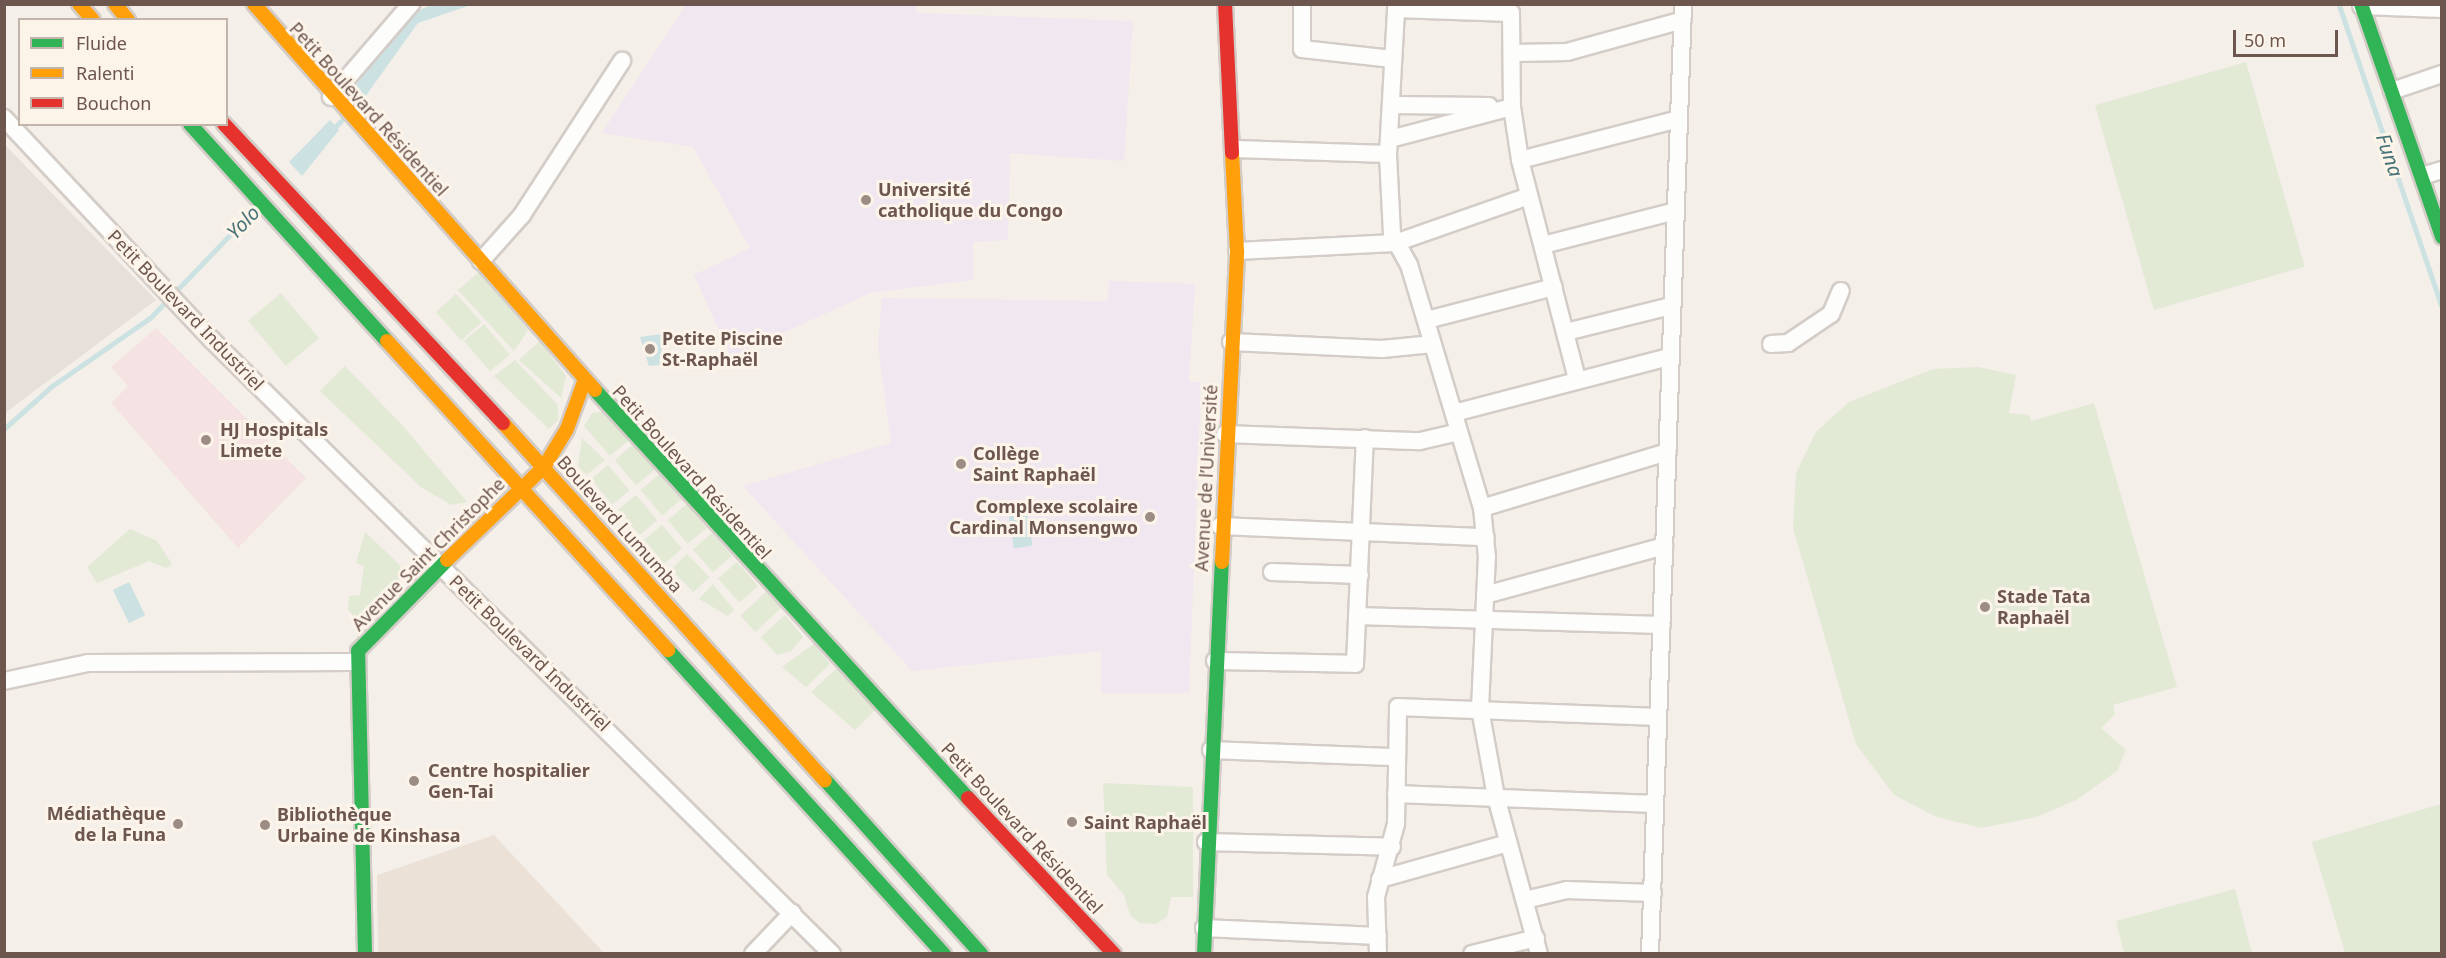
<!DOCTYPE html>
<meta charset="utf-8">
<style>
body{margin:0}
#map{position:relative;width:2446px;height:958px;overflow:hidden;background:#f4efe9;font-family:"Noto Sans",sans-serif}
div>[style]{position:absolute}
.residential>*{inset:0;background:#ece1d7}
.industrial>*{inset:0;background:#e6dfda}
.education>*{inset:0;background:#f0e7f0}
.medical>*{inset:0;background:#f5e2e2}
.green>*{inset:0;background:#e2e9d5;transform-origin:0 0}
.water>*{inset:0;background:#cce2e2;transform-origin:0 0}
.stream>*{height:4.5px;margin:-2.25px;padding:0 2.25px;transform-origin:2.25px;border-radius:2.25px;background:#cce2e2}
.roads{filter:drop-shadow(2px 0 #d3ccc7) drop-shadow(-2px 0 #d3ccc7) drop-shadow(0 2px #d3ccc7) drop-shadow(0 -2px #d3ccc7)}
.street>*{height:16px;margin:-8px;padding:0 8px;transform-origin:8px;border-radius:8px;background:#fdfdfc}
.fast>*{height:14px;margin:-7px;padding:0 7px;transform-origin:7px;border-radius:7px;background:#30b455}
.slow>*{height:14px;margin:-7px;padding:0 7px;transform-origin:7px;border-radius:7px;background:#ff9f0a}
.jam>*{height:14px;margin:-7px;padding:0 7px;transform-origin:7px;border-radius:7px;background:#e5322d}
.dots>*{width:16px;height:16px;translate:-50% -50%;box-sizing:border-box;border:3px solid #fcf3e9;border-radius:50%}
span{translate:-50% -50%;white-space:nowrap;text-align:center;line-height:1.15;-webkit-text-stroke:6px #fcf3e9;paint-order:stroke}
.street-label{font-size:18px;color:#6d564d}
.poi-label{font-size:18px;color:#6d564d;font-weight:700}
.left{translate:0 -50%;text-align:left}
.right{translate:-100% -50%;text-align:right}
.water-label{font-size:20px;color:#477377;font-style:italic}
.frame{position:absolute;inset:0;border:6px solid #6d564d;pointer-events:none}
.legend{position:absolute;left:18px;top:18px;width:210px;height:108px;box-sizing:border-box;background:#fcf3e9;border:2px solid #c3b4ab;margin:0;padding:8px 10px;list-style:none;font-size:18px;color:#6d564d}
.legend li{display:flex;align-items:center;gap:12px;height:30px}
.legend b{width:30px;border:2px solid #c3b4ab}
.scale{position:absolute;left:2233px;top:30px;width:105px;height:27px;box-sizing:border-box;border:3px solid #6d564d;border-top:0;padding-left:8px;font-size:18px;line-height:21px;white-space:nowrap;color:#6d564d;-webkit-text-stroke:4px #fcf3e9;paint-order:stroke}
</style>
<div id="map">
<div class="residential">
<i style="clip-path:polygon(494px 835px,604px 953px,378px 953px,377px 875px)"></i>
</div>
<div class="industrial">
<i style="clip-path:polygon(5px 145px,156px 300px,5px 413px,4px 413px)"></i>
</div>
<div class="education">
<i style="clip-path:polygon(916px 5px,916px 13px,1133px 21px,1124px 161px,1010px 153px,1008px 240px,973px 242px,973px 280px,870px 293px,731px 357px,694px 275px,750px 248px,693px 147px,602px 133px,686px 5px)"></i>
<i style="clip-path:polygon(1109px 281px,1195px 284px,1189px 382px,1201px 382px,1189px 693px,1101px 693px,1101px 651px,912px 671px,743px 486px,891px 443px,878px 345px,882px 298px,1108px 301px)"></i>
</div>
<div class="medical">
<i style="clip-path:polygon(156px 328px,306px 478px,238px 548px,111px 403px,128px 386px,111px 367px)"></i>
</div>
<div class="green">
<i style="left:2246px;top:62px;width:213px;height:157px;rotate:74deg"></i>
<i style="clip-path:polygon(479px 272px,528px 330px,514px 351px,458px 290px)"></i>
<i style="left:281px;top:293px;width:59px;height:43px;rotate:50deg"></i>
<i style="left:456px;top:294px;width:38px;height:27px;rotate:48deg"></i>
<i style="left:484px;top:324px;width:40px;height:26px;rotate:50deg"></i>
<i style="clip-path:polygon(540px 341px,566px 376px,561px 398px,519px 360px)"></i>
<i style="clip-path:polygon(515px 360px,558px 405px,558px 420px,549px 429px,494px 376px)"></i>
<i style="clip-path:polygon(345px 366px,403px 426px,467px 502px,452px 505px,422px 488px,320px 391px)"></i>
<i style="clip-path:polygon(1978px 367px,2016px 375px,2009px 413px,2029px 415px,2031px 421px,2094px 403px,2177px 687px,2113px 705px,2115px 714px,2101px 728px,2126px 750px,2117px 771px,2076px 800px,2036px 817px,1981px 828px,1937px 817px,1894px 795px,1856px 744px,1793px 528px,1796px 473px,1816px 432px,1849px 402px,1933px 369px)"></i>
<i style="clip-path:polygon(602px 412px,629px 440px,610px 456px,584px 426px,592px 413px)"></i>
<i style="clip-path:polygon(582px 438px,605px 460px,586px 475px,578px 466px)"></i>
<i style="left:634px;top:444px;width:33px;height:25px;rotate:50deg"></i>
<i style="left:608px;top:465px;width:33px;height:22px;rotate:50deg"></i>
<i style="left:660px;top:474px;width:33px;height:25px;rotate:50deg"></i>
<i style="left:636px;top:495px;width:33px;height:23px;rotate:50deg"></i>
<i style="left:687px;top:504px;width:31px;height:25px;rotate:50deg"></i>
<i style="left:662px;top:525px;width:31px;height:23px;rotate:50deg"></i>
<i style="clip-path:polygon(130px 529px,157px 541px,172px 564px,166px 568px,149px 561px,97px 583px,87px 567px)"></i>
<i style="clip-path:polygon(365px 532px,400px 565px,401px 577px,356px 620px,348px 609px,349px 596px,360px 595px,364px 566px,356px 563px)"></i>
<i style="left:712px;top:533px;width:30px;height:25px;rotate:49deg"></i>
<i style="left:687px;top:554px;width:32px;height:22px;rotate:46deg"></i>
<i style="left:737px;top:562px;width:32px;height:25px;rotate:49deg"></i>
<i style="clip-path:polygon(713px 584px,734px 610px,728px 616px,699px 599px)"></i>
<i style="left:766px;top:592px;width:22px;height:35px;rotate:47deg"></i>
<i style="clip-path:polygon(785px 615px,803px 637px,791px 651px,777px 655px,761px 637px)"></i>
<i style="clip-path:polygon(814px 644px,830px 664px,806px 687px,782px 667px)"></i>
<i style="clip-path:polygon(837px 668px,875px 710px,855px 730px,811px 692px)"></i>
<i style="clip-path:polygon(1103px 783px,1193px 787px,1193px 897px,1171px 897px,1167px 917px,1156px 924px,1140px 923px,1130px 915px,1124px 895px,1107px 875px)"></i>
<i style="clip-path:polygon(2441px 804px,2441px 953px,2345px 953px,2312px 842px)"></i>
<i style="clip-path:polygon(2235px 889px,2252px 953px,2124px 953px,2116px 921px)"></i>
</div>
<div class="water">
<i style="clip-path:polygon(431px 5px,471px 5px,418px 23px,357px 108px,347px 98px,383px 47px,413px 13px)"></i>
<i style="clip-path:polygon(330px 120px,339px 130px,302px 176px,289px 162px)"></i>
<i style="clip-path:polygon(662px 334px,661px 365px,649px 366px,640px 337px)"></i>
<i style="left:1027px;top:510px;width:36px;height:19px;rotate:81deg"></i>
<i style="left:129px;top:582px;width:37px;height:18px;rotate:64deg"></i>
</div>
<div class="stream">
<i style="left:2339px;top:4px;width:319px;rotate:71.2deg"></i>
<i style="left:332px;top:130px;width:18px;rotate:-45deg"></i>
<i style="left:4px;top:429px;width:64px;rotate:-41.9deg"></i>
<i style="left:52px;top:386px;width:119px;rotate:-34.8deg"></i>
<i style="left:150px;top:318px;width:151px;rotate:-46.1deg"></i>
</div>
<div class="roads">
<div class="street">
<i style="left:1302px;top:4px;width:45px;rotate:90deg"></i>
<i style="left:1302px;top:49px;width:91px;rotate:6.3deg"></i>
<i style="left:2361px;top:6px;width:81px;rotate:2.1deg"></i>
<i style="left:1514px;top:53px;width:53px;rotate:-1.1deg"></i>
<i style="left:1567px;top:52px;width:120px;rotate:-15.4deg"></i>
<i style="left:2392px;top:91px;width:53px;rotate:-18.8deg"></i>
<i style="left:331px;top:97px;width:123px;rotate:-49.3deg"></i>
<i style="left:1391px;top:105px;width:98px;rotate:0.6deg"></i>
<i style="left:4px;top:118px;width:303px;rotate:46.9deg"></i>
<i style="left:211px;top:339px;width:874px;rotate:44.72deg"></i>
<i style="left:1390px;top:139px;width:126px;rotate:-14.7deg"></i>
<i style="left:1235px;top:149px;width:153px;rotate:1.9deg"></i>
<i style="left:1520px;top:160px;width:163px;rotate:-14.5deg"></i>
<i style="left:2422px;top:176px;width:21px;rotate:-17deg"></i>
<i style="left:1543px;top:245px;width:136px;rotate:-14.4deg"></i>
<i style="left:1237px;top:251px;width:158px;rotate:-2.9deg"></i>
<i style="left:1395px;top:243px;width:142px;rotate:-19.3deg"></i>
<i style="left:481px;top:261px;width:62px;rotate:-48.3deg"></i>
<i style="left:522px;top:215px;width:184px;rotate:-57deg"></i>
<i style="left:1427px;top:320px;width:131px;rotate:-14.6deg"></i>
<i style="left:1566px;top:332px;width:108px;rotate:-13.9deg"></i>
<i style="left:1231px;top:342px;width:151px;rotate:2.7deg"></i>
<i style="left:1382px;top:349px;width:51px;rotate:-5.6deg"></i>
<i style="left:1771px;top:344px;width:17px;rotate:-3deg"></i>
<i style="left:1788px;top:343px;width:52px;rotate:-34deg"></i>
<i style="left:1831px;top:314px;width:25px;rotate:-67deg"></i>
<i style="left:1454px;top:413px;width:222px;rotate:-14.6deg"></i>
<i style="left:1225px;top:434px;width:195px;rotate:2.1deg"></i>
<i style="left:1420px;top:441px;width:40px;rotate:-13deg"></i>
<i style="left:1482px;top:508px;width:194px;rotate:-16.8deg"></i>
<i style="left:1220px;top:526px;width:266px;rotate:2.4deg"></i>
<i style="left:1272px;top:572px;width:88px;rotate:2deg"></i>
<i style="left:1485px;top:595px;width:186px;rotate:-15.3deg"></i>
<i style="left:1357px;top:616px;width:305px;rotate:1.7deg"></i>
<i style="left:1215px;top:661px;width:140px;rotate:1.2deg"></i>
<i style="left:1355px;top:664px;width:226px;rotate:-87.5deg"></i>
<i style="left:4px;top:681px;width:86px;rotate:-12.1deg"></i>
<i style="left:88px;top:663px;width:267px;rotate:-0.2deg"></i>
<i style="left:1211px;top:750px;width:185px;rotate:2.2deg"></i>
<i style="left:1396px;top:794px;width:259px;rotate:2.2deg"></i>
<i style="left:1206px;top:842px;width:186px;rotate:1.5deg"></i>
<i style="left:1380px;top:879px;width:133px;rotate:-15.7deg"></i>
<i style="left:1525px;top:900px;width:43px;rotate:-13.4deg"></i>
<i style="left:1567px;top:890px;width:86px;rotate:2deg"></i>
<i style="left:1204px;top:928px;width:174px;rotate:2.6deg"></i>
<i style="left:753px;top:954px;width:57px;rotate:-46.4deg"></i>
<i style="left:1378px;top:954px;width:57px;rotate:-92deg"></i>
<i style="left:1376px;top:897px;width:76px;rotate:-74.7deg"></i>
<i style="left:1396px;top:824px;width:117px;rotate:-89deg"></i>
<i style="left:1398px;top:707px;width:260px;rotate:2.2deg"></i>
<i style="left:1472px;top:954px;width:66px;rotate:-14deg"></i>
<i style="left:1539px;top:954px;width:163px;rotate:-105.3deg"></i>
<i style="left:1496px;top:797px;width:89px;rotate:-100.3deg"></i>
<i style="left:1480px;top:709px;width:152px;rotate:-87.4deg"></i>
<i style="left:1487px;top:557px;width:49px;rotate:-95.8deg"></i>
<i style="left:1482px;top:508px;width:254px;rotate:-106.7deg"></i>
<i style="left:1409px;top:265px;width:35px;rotate:-119deg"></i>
<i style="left:1392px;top:234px;width:80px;rotate:-92.9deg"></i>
<i style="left:1388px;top:154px;width:145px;rotate:-86.8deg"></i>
<i style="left:1396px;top:9px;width:115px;rotate:2deg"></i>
<i style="left:1511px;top:13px;width:94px;rotate:89.4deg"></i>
<i style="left:1512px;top:107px;width:54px;rotate:81.4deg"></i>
<i style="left:1520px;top:160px;width:226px;rotate:75.4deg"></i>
<i style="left:1650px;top:954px;width:951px;rotate:-88.01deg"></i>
</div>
<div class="fast">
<i style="left:2361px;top:4px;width:247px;rotate:70.8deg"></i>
<i style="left:190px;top:124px;width:293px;rotate:47.8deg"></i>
<i style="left:595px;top:390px;width:553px;rotate:47.57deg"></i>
<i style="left:668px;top:650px;width:411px;rotate:47.8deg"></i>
<i style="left:825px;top:780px;width:234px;rotate:48.1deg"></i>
<i style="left:365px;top:954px;width:303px;rotate:-91.3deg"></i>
<i style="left:358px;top:651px;width:127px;rotate:-45.6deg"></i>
<i style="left:1204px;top:954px;width:392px;rotate:-87.4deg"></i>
</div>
<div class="slow">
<i style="left:79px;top:4px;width:21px;rotate:49deg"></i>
<i style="left:115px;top:4px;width:21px;rotate:51deg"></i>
<i style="left:254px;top:4px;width:515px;rotate:48.54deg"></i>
<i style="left:387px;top:341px;width:418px;rotate:47.7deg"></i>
<i style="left:503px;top:423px;width:481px;rotate:48deg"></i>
<i style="left:447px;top:560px;width:134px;rotate:-43.8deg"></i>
<i style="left:544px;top:467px;width:44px;rotate:-58.8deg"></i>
<i style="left:567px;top:429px;width:53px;rotate:-70.2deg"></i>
<i style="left:1222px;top:562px;width:311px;rotate:-87.2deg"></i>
<i style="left:1237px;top:251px;width:98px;rotate:-92.9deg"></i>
</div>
<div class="jam">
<i style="left:1225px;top:4px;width:149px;rotate:87.3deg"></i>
<i style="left:224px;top:124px;width:409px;rotate:47deg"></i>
<i style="left:968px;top:798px;width:214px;rotate:46.9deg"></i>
</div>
</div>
<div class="dots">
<i style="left:866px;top:200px;background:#9c8c84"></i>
<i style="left:650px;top:349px;background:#9c8c84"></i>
<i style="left:206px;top:440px;background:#9c8c84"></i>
<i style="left:961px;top:464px;background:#9c8c84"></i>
<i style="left:1150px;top:517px;background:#9c8c84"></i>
<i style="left:1985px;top:607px;background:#9c8c84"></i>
<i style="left:414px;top:781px;background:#9c8c84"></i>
<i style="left:1072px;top:822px;background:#9c8c84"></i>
<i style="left:178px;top:824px;background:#9c8c84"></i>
<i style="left:265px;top:825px;background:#9c8c84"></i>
</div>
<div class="street-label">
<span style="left:369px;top:109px;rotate:48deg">Petit Boulevard Résidentiel</span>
<span style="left:186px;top:310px;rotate:46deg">Petit Boulevard Industriel</span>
<span style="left:692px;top:472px;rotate:48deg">Petit Boulevard Résidentiel</span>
<span style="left:1206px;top:478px;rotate:-87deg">Avenue de l’Université</span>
<span style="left:620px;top:524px;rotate:48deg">Boulevard Lumumba</span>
<span style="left:428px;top:554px;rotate:-45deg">Avenue Saint Christophe</span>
<span style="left:530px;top:653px;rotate:44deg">Petit Boulevard Industriel</span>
<span style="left:1022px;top:828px;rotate:47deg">Petit Boulevard Résidentiel</span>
</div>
<div class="poi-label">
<span class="left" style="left:878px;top:200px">Université<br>catholique du Congo</span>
<span class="left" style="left:662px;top:349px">Petite Piscine<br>St-Raphaël</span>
<span class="left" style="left:220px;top:440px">HJ Hospitals<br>Limete</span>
<span class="left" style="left:973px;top:464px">Collège<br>Saint Raphaël</span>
<span class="right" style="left:1138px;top:517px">Complexe scolaire<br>Cardinal Monsengwo</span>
<span class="left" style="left:1997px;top:607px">Stade Tata<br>Raphaël</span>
<span class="left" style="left:428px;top:781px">Centre hospitalier<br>Gen-Tai</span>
<span class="right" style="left:166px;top:824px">Médiathèque<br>de la Funa</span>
<span class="left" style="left:277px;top:825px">Bibliothèque<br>Urbaine de Kinshasa</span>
<span class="left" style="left:1084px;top:822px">Saint Raphaël</span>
</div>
<div class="water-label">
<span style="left:2390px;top:155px;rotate:71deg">Funa</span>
<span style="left:243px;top:222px;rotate:-46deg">Yolo</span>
</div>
<div class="frame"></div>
<ul class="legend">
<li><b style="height:8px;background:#30b455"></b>Fluide</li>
<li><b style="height:8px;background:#ff9f0a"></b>Ralenti</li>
<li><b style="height:8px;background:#e5322d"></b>Bouchon</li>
</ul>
<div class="scale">50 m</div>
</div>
